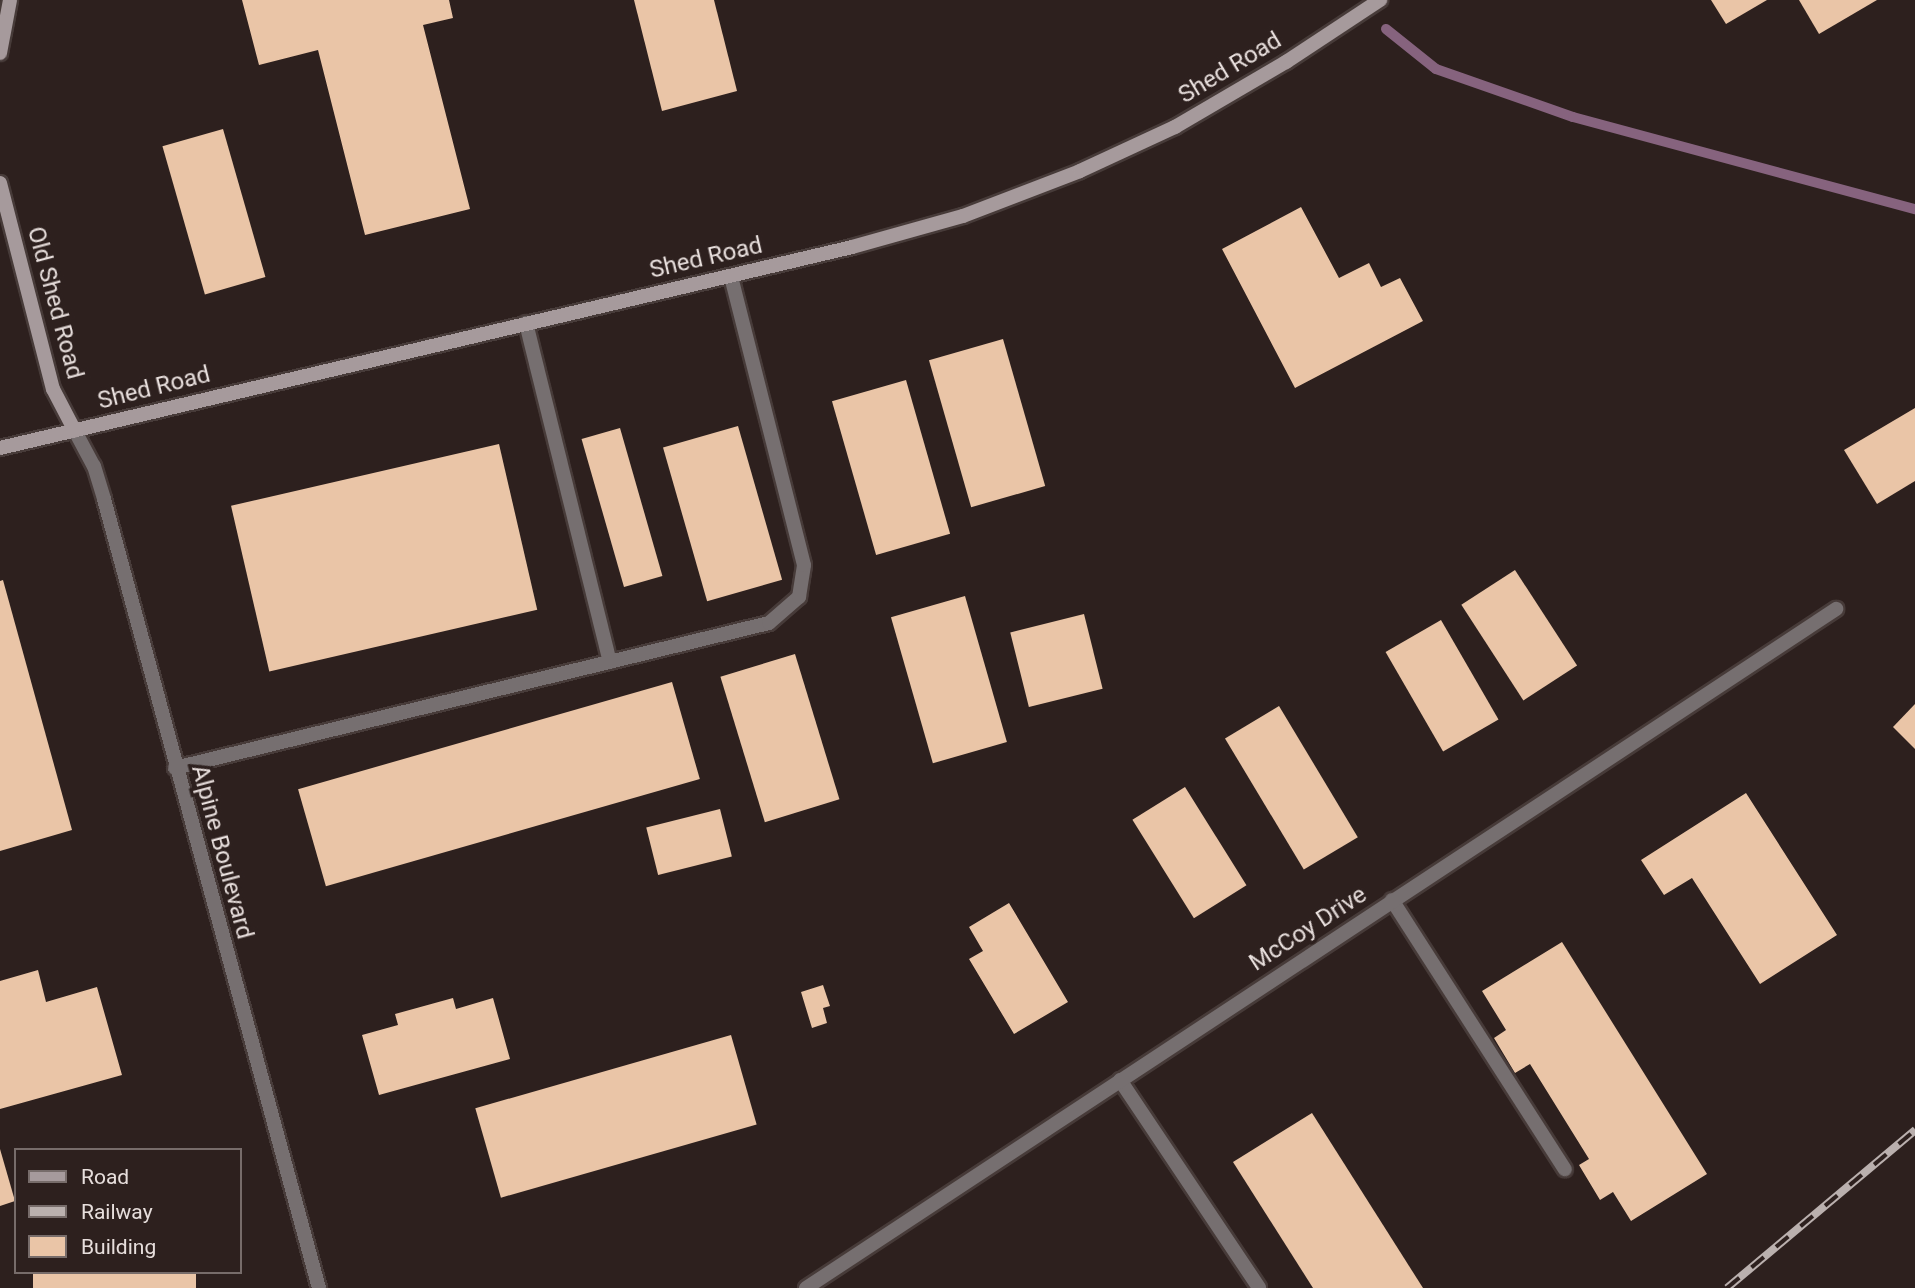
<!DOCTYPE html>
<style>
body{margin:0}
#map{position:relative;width:1915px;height:1288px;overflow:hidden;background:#2d201e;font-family:Roboto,sans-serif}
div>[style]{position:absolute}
.stream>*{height:10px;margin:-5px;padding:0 5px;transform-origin:5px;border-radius:5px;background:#86637e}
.building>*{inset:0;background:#eac5a7;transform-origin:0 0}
.roads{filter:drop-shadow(2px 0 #473b39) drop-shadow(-2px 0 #473b39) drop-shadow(0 2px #473b39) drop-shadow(0 -2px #473b39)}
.lane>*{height:14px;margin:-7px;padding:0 7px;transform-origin:7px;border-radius:7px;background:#766f70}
.street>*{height:14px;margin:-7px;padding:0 7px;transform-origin:7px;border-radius:7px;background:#766f70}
.secondary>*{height:14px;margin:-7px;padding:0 7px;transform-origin:7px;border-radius:7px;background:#a69a9c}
.rail>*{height:8px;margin-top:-4px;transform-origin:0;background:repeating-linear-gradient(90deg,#2d201e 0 16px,#bab0ae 0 32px);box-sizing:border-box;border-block:2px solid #bab0ae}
span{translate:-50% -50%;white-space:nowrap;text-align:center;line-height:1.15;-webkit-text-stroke:7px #2d201e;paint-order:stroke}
.street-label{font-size:24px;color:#e7dedc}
.legend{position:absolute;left:14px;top:1148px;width:228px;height:126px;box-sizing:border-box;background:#2d201e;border:2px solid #776c6a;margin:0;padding:9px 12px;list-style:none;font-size:21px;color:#e7dedc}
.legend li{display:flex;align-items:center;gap:14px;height:35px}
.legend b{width:35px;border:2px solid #776c6a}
</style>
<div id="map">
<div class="stream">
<i style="left:1386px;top:29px;width:64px;rotate:38.7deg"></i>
<i style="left:1436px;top:69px;width:145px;rotate:19.3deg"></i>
<i style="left:1573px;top:117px;width:354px;rotate:15.1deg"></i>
</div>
<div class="building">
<i style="clip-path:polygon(242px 0,449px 0,453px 18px,423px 25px,470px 209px,365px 235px,318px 50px,259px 65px)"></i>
<i style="clip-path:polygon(634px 0,714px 0,737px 91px,662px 111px)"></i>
<i style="clip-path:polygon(1711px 0,1767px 0,1726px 24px)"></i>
<i style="clip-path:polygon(1799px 0,1877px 0,1819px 34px)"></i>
<i style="left:223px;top:129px;width:154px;height:63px;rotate:74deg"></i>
<i style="clip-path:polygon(1301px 207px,1339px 278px,1369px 263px,1381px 287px,1400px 278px,1423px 321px,1295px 388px,1222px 249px)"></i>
<i style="left:1003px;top:339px;width:153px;height:77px;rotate:74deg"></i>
<i style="left:906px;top:380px;width:160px;height:77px;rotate:74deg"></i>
<i style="clip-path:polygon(1915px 408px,1915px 481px,1877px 504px,1844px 450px)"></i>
<i style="left:738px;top:426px;width:160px;height:78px;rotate:74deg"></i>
<i style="left:620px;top:428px;width:154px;height:40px;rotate:74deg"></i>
<i style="left:499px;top:444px;width:170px;height:275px;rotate:77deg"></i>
<i style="left:1515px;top:570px;width:114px;height:64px;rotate:57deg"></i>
<i style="clip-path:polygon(3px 580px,72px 830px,0 851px,0 581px)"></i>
<i style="left:965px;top:596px;width:152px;height:77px;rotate:74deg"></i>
<i style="left:1084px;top:614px;width:77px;height:76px;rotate:76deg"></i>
<i style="left:1441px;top:620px;width:115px;height:64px;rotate:60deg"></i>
<i style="left:795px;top:654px;width:152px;height:78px;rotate:73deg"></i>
<i style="left:672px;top:682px;width:101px;height:389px;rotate:74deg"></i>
<i style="clip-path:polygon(1915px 704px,1915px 749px,1893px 727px)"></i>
<i style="left:1279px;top:706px;width:153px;height:63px;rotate:59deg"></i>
<i style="left:1185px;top:787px;width:116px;height:62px;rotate:58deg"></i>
<i style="clip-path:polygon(1746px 793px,1837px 935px,1760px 984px,1692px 878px,1664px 895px,1641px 860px)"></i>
<i style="left:720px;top:809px;width:49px;height:76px;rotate:76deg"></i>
<i style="clip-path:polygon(1009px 903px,1068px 1002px,1014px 1034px,969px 959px,983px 951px,969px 927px)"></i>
<i style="clip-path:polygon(1562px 942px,1707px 1174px,1631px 1221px,1613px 1192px,1600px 1200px,1579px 1165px,1589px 1159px,1530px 1064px,1515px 1073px,1494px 1038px,1506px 1030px,1482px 991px)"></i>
<i style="clip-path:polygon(38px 970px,46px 1002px,97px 987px,122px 1075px,0 1109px,0 981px)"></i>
<i style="clip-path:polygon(823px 985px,830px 1006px,823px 1008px,827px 1023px,812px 1028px,801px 992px)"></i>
<i style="clip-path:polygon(453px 998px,456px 1009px,493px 998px,510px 1059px,379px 1095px,362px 1035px,398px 1025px,395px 1014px)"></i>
<i style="left:731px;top:1035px;width:93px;height:266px;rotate:74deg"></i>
<i style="clip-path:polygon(1312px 1113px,1423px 1288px,1313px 1288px,1233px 1162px)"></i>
<i style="clip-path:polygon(0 1149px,15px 1201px,0 1206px)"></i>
<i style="left:33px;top:1272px;width:163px;height:16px"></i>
</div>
<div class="roads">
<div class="lane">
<i style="left:526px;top:323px;width:349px;rotate:76.1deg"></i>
<i style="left:175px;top:768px;width:611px;rotate:-13.72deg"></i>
<i style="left:769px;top:623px;width:40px;rotate:-41deg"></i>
<i style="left:799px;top:597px;width:32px;rotate:-81deg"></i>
<i style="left:804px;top:565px;width:298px;rotate:-104.2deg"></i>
<i style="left:1392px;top:900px;width:320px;rotate:57.3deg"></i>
<i style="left:1120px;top:1080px;width:250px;rotate:56.2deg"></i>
</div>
<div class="street">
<i style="left:75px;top:431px;width:40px;rotate:62deg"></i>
<i style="left:94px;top:466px;width:34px;rotate:73deg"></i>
<i style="left:104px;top:499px;width:818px;rotate:74.76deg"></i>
<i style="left:806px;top:1288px;width:1234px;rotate:-33.39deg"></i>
</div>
<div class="secondary">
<i style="left:0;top:53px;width:54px;rotate:-79.3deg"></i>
<i style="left:0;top:183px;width:213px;rotate:75.6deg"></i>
<i style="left:53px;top:389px;width:47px;rotate:62.4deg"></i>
<i style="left:0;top:448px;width:875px;rotate:-13.27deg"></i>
<i style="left:852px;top:247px;width:115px;rotate:-15.6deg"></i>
<i style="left:963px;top:216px;width:125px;rotate:-21deg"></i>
<i style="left:1080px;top:171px;width:105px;rotate:-24.9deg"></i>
<i style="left:1175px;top:127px;width:129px;rotate:-30.4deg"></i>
<i style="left:1286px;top:62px;width:113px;rotate:-33.4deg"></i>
</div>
</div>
<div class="rail">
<i style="left:1727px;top:1288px;width:246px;rotate:-40deg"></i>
</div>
<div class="street-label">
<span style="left:1230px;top:68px;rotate:-31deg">Shed Road</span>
<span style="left:706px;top:258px;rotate:-13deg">Shed Road</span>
<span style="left:55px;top:303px;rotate:75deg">Old Shed Road</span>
<span style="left:154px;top:388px;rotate:-14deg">Shed Road</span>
<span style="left:222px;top:852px;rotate:75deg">Alpine Boulevard</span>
<span style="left:1308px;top:929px;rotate:-33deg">McCoy Drive</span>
</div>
<ul class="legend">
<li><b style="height:9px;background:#a69a9c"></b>Road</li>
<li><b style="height:9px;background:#bab0ae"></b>Railway</li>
<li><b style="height:19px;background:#eac5a7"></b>Building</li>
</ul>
</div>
